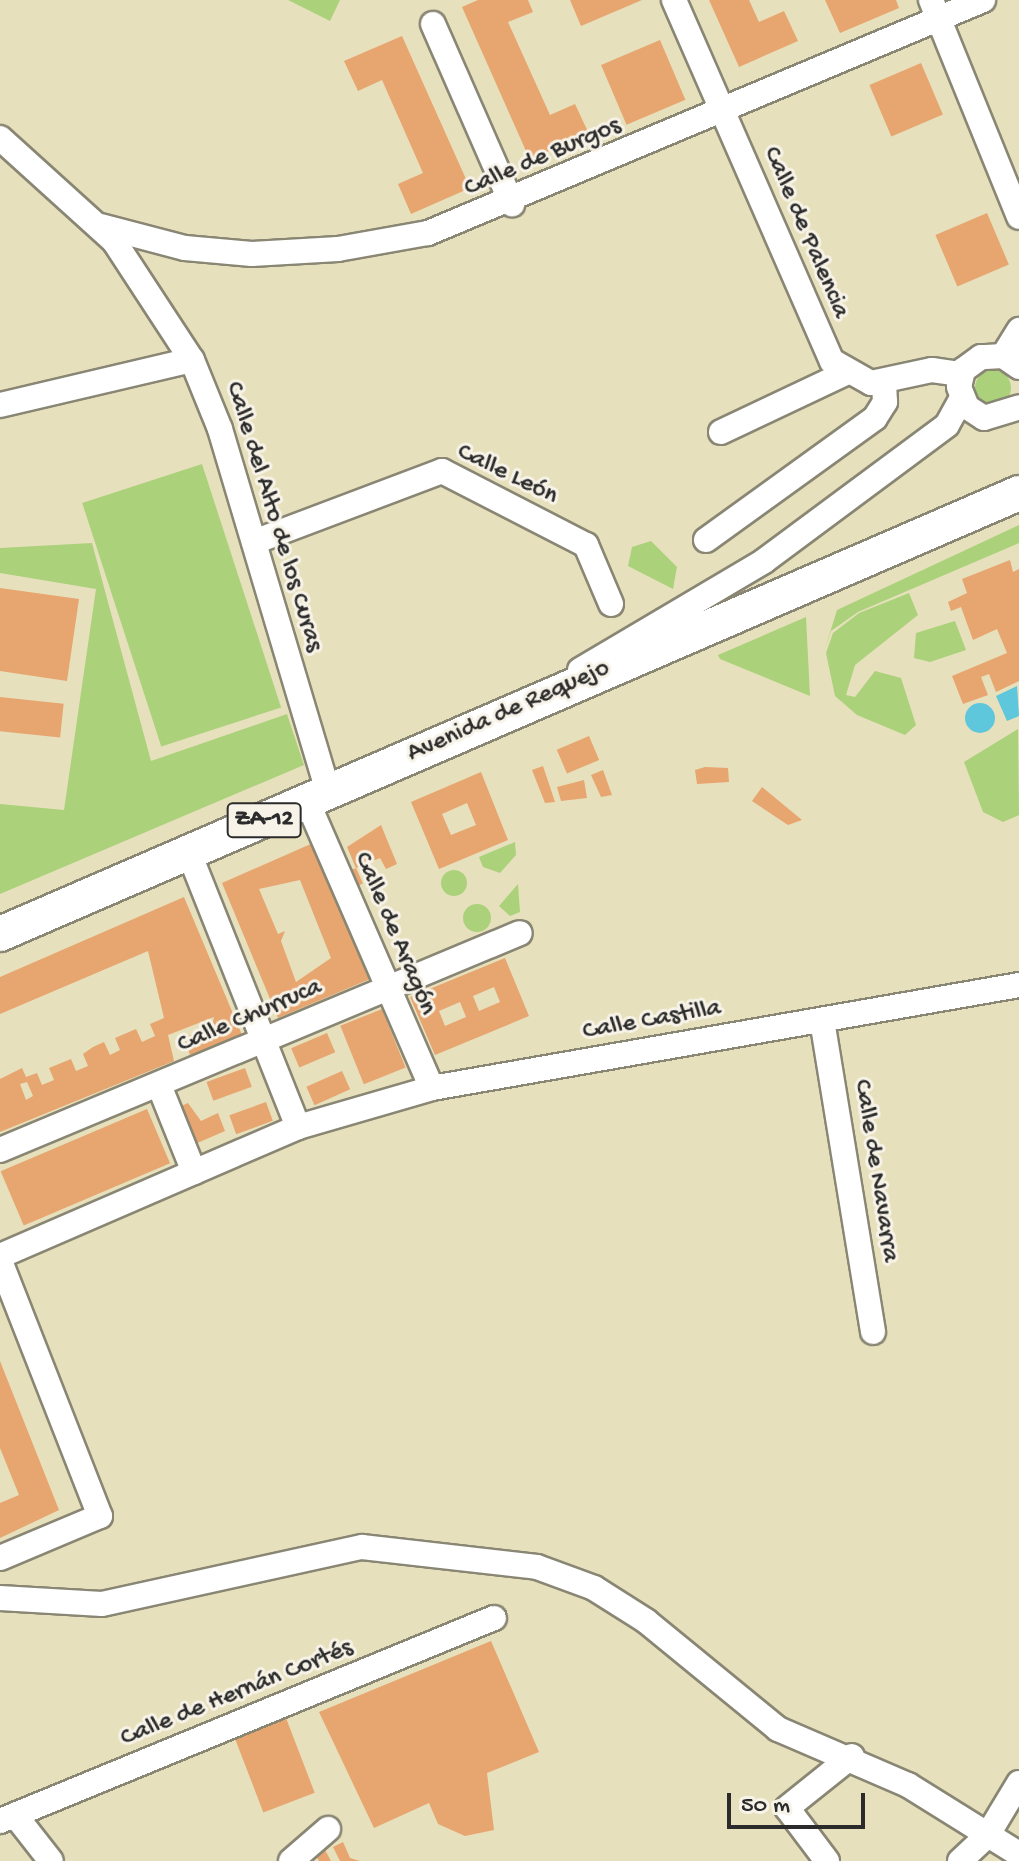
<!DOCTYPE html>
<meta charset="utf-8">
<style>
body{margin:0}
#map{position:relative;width:1019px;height:1861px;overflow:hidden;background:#e7e0bc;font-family:"Gochi Hand",sans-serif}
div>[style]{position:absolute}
.green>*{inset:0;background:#abd17b;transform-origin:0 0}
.round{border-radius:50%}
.water>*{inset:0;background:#5fc7dc}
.building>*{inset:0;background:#e7a56f;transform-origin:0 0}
.roads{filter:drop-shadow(2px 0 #898674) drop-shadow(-2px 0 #898674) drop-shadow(0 2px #898674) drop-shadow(0 -2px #898674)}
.minor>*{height:24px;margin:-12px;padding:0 12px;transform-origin:12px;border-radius:12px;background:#fff}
.highway>*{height:34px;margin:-17px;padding:0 17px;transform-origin:17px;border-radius:17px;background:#fff}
span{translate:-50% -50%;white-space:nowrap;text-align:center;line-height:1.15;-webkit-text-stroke:6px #f7f3e8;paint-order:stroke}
.shield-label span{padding:2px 6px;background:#f7f3e8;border:2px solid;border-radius:6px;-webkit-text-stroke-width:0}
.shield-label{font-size:24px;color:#2b2b2b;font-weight:700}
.street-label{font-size:26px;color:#2b2b2b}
.scale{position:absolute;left:727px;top:1793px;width:138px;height:36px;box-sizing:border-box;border:4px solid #2b2b2b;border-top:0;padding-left:10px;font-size:24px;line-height:28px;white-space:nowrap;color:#2b2b2b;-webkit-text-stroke:6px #f7f3e8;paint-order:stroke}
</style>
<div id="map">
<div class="green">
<i style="clip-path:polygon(288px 0,340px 0,330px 21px)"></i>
<i class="round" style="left:975px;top:370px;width:36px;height:36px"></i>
<i style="left:202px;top:464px;width:256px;height:126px;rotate:72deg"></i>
<i style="clip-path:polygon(1019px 525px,1019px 543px,858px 612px,831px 631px,824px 652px,837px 610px)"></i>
<i style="clip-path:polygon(651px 541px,677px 567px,673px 589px,628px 566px,632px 547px)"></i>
<i style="clip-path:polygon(92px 543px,151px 761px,287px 714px,304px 765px,0 894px,0 804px,64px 810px,96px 589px,0 573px,0 548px)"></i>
<i style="clip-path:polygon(909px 593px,918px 615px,855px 665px,846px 695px,855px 697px,875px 671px,901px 678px,916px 725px,905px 735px,857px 715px,835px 696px,826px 653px,833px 633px,859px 613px)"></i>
<i style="clip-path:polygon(806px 617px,810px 696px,720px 659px,718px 655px)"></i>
<i style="clip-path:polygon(955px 621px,966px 650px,930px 662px,914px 658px,916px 633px)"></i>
<i style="clip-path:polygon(1018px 729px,1019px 815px,1003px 822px,983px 812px,964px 762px)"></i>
<i style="clip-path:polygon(515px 842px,516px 855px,500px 873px,483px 867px,479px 857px)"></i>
<i class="round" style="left:441px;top:870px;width:26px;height:26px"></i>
<i style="clip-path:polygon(518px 884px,520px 912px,510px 916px,499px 906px)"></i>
<i class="round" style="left:463px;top:904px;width:28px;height:28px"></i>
</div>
<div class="water">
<i style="clip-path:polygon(1017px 686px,1019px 716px,1007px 721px,996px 696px)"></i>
<i class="round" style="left:965px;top:703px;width:30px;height:30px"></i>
</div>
<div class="building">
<i style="clip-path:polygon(478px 0,528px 0,533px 12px,508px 22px,550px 115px,575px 104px,589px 134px,530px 160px,462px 7px)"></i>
<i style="clip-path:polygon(570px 0,642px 0,581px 26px)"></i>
<i style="clip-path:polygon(709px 0,749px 0,759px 22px,784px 11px,798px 41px,739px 67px)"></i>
<i style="clip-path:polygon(825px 0,896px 0,899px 8px,840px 33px)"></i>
<i style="clip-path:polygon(402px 36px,470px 188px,411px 214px,398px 184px,423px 173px,382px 80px,358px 91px,344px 61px)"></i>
<i style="left:660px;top:40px;width:65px;height:64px;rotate:67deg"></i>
<i style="left:921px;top:63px;width:56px;height:56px;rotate:67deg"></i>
<i style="left:987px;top:213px;width:56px;height:56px;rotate:67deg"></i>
<i style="clip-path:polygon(1010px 560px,1013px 572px,1019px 569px,1019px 681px,996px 692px,989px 674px,981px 677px,988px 695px,963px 704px,952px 676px,1007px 653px,997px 629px,973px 640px,961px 607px,951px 611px,948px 602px,967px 593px,962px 579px)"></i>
<i style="clip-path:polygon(0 588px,79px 599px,67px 681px,0 671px)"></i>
<i style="left:0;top:697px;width:64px;height:34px;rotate:6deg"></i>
<i style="left:589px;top:736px;width:26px;height:35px;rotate:67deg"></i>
<i style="clip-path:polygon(543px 766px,555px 802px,545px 803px,532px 770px)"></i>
<i style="clip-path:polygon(705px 767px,728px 768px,729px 782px,697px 784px,695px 770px)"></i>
<i style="clip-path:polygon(603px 770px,612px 795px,601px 797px,591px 775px)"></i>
<i style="clip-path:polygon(evenodd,481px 772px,508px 840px,439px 869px,411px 802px,481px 772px,467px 803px,476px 825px,451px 835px,442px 814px,467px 803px)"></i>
<i style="clip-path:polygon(584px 780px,587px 798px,561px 801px,557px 787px)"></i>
<i style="clip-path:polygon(762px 787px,802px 820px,788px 825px,752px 801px)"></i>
<i style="clip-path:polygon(381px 825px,397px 864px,386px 869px,380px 858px,356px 868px,347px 847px)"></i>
<i style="clip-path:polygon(evenodd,313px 843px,370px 979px,278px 1018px,222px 883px,313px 843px,300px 880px,331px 958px,296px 982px,281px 941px,285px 931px,278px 934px,259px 889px,300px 880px)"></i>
<i style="left:356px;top:868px;width:17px;height:13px;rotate:66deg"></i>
<i style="clip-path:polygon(evenodd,184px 897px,242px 1035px,190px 1055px,184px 1038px,212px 1026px,214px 1017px,168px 1035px,174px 1061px,0 1132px,0 1079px,22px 1068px,26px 1077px,37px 1073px,42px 1085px,54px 1080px,49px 1068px,71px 1059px,76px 1071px,88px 1066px,83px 1054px,93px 1047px,104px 1042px,110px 1055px,120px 1050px,115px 1038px,136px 1029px,142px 1042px,155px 1036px,150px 1024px,164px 1018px,148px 951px,0 1014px,0 977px,184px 897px,27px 1082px,33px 1096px,26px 1100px,20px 1084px,27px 1082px)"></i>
<i style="clip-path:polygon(evenodd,505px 958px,529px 1016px,435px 1055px,410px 997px,505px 958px,494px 987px,500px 1002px,479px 1011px,473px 996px,494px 987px,505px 958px,460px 1002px,466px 1017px,445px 1026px,439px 1011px,460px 1002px)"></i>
<i style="left:382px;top:1009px;width:63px;height:45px;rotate:68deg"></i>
<i style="left:327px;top:1033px;width:21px;height:39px;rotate:67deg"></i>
<i style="left:245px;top:1068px;width:20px;height:41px;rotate:70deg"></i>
<i style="left:342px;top:1071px;width:20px;height:39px;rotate:66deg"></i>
<i style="left:266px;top:1102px;width:20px;height:39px;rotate:70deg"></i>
<i style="clip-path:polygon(188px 1103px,201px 1121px,218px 1113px,225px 1131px,195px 1144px,179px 1107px)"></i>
<i style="left:147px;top:1109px;width:59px;height:159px;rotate:67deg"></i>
<i style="clip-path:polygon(0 1361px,59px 1510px,0 1538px,0 1503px,19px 1495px,0 1448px)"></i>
<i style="clip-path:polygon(491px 1641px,539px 1752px,487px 1773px,494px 1830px,465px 1836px,438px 1824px,429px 1803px,374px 1828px,319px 1712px)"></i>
<i style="left:286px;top:1718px;width:80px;height:55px;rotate:69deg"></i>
<i style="clip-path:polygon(343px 1842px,350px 1858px,360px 1861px,340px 1861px,333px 1847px)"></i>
<i style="clip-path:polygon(325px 1850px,331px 1861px,319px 1861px,315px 1854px)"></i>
</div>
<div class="roads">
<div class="minor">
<i style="left:674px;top:0;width:394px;rotate:66.4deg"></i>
<i style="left:832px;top:361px;width:45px;rotate:29.4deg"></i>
<i style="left:871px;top:383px;width:62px;rotate:-12deg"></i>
<i style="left:932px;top:370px;width:29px;rotate:8deg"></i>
<i style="left:931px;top:0;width:234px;rotate:67.9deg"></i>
<i style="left:433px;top:24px;width:197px;rotate:66.3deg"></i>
<i style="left:0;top:138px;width:154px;rotate:42.1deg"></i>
<i style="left:114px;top:241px;width:142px;rotate:56.8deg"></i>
<i style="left:192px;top:360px;width:74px;rotate:67.9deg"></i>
<i style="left:220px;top:429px;width:379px;rotate:73.4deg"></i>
<i style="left:101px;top:226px;width:87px;rotate:14.7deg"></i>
<i style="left:185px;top:248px;width:67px;rotate:5.1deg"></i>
<i style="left:252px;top:254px;width:86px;rotate:-3.3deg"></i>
<i style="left:338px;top:249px;width:91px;rotate:-10.1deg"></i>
<i style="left:428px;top:233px;width:602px;rotate:-22.77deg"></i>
<i style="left:1003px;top:356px;width:31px;rotate:-58deg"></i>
<i style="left:1019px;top:367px;width:19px;rotate:-145deg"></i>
<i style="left:1003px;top:356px;width:22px;rotate:177deg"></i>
<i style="left:981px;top:357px;width:22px;rotate:144deg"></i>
<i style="left:963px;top:370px;width:17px;rotate:103deg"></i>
<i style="left:959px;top:387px;width:22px;rotate:68deg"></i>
<i style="left:967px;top:407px;width:20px;rotate:33deg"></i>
<i style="left:984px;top:418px;width:37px;rotate:-17deg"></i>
<i style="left:0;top:405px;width:197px;rotate:-13.2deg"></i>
<i style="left:721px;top:432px;width:138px;rotate:-25.3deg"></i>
<i style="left:706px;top:540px;width:208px;rotate:-35.8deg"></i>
<i style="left:875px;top:418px;width:19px;rotate:-58deg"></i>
<i style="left:885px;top:402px;width:18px;rotate:-93deg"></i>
<i style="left:254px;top:542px;width:201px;rotate:-20.7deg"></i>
<i style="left:442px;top:471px;width:162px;rotate:27.2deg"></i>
<i style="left:586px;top:545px;width:64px;rotate:67deg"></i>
<i style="left:580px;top:670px;width:214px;rotate:-30.6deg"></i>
<i style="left:764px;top:561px;width:228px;rotate:-36.6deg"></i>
<i style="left:947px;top:425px;width:31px;rotate:-61deg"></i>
<i style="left:307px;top:801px;width:313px;rotate:66.5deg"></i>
<i style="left:189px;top:853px;width:295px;rotate:68.3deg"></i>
<i style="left:822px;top:1020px;width:316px;rotate:80.7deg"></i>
<i style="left:159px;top:1085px;width:94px;rotate:68.1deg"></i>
<i style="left:0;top:1150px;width:563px;rotate:-22.65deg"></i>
<i style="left:0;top:1256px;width:325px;rotate:-23.4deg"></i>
<i style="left:298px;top:1127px;width:140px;rotate:-16.2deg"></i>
<i style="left:432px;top:1088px;width:596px;rotate:-9.95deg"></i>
<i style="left:0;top:1261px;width:274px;rotate:68.6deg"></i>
<i style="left:100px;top:1516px;width:108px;rotate:157.2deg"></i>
<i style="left:0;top:1598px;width:102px;rotate:3.4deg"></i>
<i style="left:102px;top:1604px;width:266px;rotate:-12.4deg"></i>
<i style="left:362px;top:1547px;width:176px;rotate:6.5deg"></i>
<i style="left:537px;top:1567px;width:61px;rotate:20.2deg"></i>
<i style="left:594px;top:1588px;width:62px;rotate:32.4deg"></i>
<i style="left:646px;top:1621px;width:171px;rotate:39.3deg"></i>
<i style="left:778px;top:1729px;width:142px;rotate:23.3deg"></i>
<i style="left:908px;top:1785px;width:131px;rotate:31.9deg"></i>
<i style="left:15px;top:1815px;width:58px;rotate:52deg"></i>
<i style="left:0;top:1821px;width:534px;rotate:-22.34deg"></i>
<i style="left:291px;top:1861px;width:49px;rotate:-40.9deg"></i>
<i style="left:827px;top:1861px;width:66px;rotate:-127deg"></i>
<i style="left:787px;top:1808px;width:83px;rotate:-38.7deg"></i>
<i style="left:960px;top:1861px;width:37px;rotate:-43deg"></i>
<i style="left:987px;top:1836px;width:62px;rotate:-58.9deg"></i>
</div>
<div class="highway">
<i style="left:0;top:934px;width:1110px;rotate:-23.4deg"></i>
</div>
</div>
<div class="shield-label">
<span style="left:264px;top:820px">ZA-12</span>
</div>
<div class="street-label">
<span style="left:543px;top:158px;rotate:-23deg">Calle de Burgos</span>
<span style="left:805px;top:233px;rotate:67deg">Calle de Palencia</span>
<span style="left:507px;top:475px;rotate:26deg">Calle León</span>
<span style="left:273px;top:517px;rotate:73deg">Calle del Alto de los Curas</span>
<span style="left:509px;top:712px;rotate:-24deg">Avenida de Requejo</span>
<span style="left:394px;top:934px;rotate:67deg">Calle de Aragón</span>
<span style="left:250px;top:1017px;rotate:-23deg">Calle Churruca</span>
<span style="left:652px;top:1021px;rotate:-10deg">Calle Castilla</span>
<span style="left:875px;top:1171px;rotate:81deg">Calle de Navarra</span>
<span style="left:237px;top:1694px;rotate:-22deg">Calle de Hernán Cortés</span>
</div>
<div class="scale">50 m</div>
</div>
